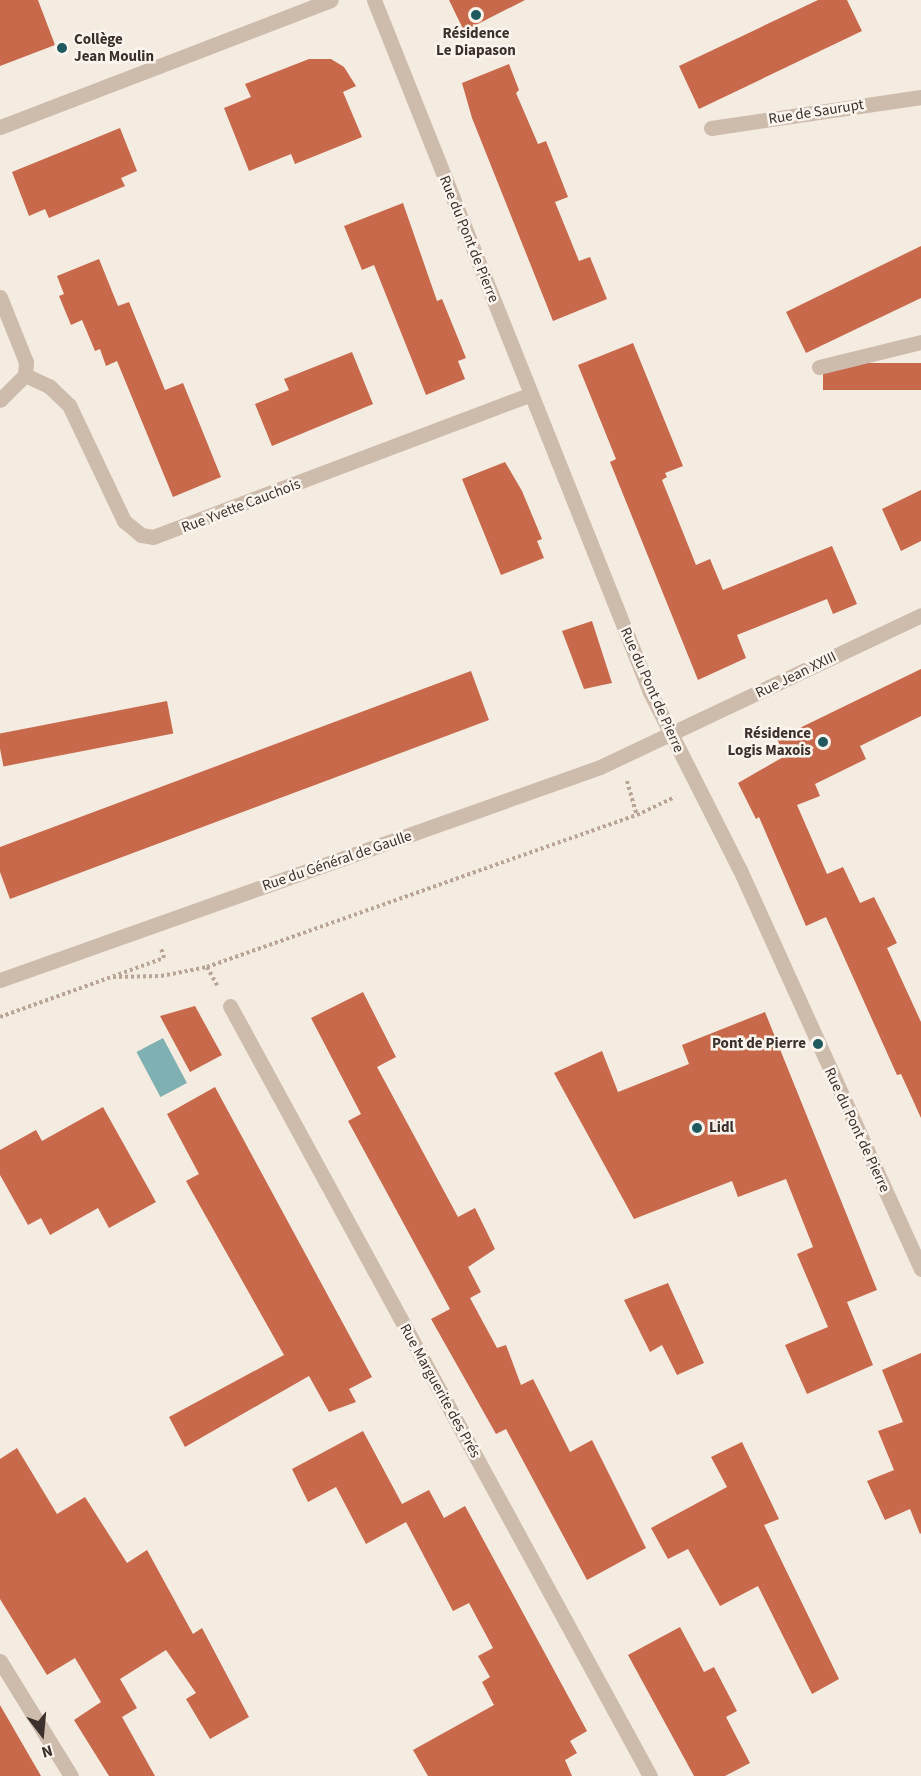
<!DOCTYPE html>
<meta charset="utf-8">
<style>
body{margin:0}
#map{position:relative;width:921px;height:1776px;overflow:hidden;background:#f4ebe1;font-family:"Source Sans 3",sans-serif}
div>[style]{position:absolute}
.water>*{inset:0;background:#7fb0b2;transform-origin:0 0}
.building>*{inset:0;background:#c8694b;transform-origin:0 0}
.path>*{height:4px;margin-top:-2px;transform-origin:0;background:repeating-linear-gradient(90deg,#b9a596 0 3px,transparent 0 6px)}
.minor>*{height:15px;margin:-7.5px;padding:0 7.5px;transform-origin:7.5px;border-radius:7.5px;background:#cdbbac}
.dots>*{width:16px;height:16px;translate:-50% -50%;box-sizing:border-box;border:3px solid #fbf5ee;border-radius:50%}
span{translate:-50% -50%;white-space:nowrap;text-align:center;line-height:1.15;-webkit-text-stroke:5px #fbf5ee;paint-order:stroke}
.poi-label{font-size:15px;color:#3b302b;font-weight:700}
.left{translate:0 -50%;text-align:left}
.right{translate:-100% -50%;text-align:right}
.street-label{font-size:15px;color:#3b302b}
.north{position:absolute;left:12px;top:1704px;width:60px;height:60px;-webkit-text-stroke:4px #fbf5ee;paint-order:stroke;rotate:164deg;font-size:16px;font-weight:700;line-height:24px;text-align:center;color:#3b302b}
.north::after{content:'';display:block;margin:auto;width:21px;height:27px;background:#3b302b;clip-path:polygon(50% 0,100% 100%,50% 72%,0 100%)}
</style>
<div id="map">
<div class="water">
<i style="left:163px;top:1038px;width:51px;height:30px;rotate:62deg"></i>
</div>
<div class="building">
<i style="clip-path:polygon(0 0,38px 0,55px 45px,0 66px)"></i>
<i style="clip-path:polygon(449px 0,525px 0,464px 31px)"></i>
<i style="clip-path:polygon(818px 0,847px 0,862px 31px,699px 109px,679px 66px)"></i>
<i style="clip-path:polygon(309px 59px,331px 59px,344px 67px,356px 86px,343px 92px,362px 137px,295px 164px,291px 154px,249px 171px,224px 108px,251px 97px,245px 84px)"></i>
<i style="clip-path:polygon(509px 64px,519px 90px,516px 93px,538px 144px,546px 141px,568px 197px,555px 202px,579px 261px,590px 257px,607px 299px,553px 321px,472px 118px,462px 83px)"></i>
<i style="clip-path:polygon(120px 128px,137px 171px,121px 178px,125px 186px,49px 218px,45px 209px,29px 216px,12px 172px)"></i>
<i style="clip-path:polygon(403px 203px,437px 301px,442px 299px,466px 358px,458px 361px,465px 379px,426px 395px,374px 265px,362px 270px,344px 226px)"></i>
<i style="clip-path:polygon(921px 246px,921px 298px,806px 353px,786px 312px)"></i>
<i style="clip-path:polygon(99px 259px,118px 306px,129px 302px,165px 390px,183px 383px,221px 477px,173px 497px,117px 361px,106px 366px,100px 349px,95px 351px,82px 320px,71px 325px,59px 296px,64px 294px,57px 276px)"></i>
<i style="clip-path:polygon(633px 343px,683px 466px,665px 473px,667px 477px,662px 480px,696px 565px,710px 559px,723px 590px,832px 546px,857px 604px,833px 614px,827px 599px,737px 635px,746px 658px,698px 680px,610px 462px,616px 459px,578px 365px)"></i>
<i style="clip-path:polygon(352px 352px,373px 404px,272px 446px,255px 404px,289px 390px,284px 379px)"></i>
<i style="left:921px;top:363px;width:27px;height:98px;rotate:90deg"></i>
<i style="clip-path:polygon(505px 462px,522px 491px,542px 539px,537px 541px,544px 558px,501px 575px,462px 479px)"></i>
<i style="clip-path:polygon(921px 490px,921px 541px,901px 551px,882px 509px)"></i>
<i style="clip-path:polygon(592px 621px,612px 683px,584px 689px,562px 631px)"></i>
<i style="clip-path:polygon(921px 669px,921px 716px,860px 746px,866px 759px,815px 784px,820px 796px,797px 805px,827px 874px,843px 867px,860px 903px,874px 897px,897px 943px,887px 948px,921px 1022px,921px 1118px,901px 1074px,897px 1075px,826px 917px,806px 926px,759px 817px,756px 819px,738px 783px,785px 756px,777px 739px)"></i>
<i style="clip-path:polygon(471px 671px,489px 720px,10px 899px,0 872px,0 847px)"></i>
<i style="left:167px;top:701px;width:33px;height:173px;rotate:79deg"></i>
<i style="clip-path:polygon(363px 992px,396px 1057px,377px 1067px,458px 1217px,475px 1208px,495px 1249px,468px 1267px,481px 1292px,470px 1298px,497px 1348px,506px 1345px,521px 1385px,533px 1379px,570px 1452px,592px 1440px,646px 1548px,587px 1580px,506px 1429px,496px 1434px,431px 1319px,450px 1309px,348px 1121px,361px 1114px,311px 1018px)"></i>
<i style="clip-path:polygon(195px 1006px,222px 1055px,190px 1072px,160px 1016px)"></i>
<i style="clip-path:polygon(765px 1012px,877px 1290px,847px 1302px,873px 1365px,807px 1394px,785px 1345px,828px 1327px,797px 1254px,813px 1247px,786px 1179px,738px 1197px,732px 1181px,634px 1219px,554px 1073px,602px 1051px,618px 1092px,689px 1064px,682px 1045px)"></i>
<i style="clip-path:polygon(215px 1087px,372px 1377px,349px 1389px,356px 1402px,329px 1412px,309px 1376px,185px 1447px,169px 1417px,284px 1355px,186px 1181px,199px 1174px,167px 1114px)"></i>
<i style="clip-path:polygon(103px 1107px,156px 1202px,109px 1228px,98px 1208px,50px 1235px,41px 1218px,28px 1225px,0 1175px,0 1150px,36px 1130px,42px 1141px)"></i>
<i style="clip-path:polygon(668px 1283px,704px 1363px,677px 1375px,662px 1345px,650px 1352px,624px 1300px)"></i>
<i style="clip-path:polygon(921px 1353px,921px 1533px,920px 1534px,910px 1509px,885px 1520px,867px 1481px,894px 1470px,878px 1431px,903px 1422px,882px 1370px)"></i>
<i style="clip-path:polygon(363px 1431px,402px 1504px,429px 1490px,444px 1518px,465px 1506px,587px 1731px,570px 1741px,577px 1753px,565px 1760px,572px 1776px,428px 1776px,413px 1750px,494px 1705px,482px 1682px,490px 1677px,478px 1656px,493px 1648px,469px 1603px,453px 1611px,406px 1522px,366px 1544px,336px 1487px,308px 1502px,292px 1469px)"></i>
<i style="clip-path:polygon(742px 1442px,779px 1519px,764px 1525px,839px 1679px,812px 1694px,758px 1586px,720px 1606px,688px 1549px,668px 1559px,651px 1528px,727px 1487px,711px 1457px)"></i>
<i style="clip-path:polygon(17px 1448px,57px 1514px,85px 1497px,127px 1563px,147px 1550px,193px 1634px,202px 1628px,249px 1717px,210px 1739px,186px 1699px,196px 1693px,166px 1650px,120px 1679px,137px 1708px,122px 1717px,155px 1776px,109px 1776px,74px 1720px,101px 1702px,75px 1658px,47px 1675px,0 1599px,0 1459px)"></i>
<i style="clip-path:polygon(680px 1627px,704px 1672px,714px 1667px,737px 1711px,726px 1717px,750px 1763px,725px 1776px,694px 1776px,628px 1655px)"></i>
<i style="clip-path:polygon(0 1705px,41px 1776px,0 1776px)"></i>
</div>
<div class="path">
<i style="left:627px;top:781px;width:35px;rotate:74deg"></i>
<i style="left:207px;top:967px;width:21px;rotate:61deg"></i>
<i style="left:113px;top:977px;width:48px;rotate:-1.2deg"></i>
<i style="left:161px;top:976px;width:47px;rotate:-11.1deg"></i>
<i style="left:207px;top:967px;width:456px;rotate:-19.5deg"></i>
<i style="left:637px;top:815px;width:42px;rotate:-25.3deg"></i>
<i style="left:0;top:1017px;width:174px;rotate:-19.8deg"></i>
<i style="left:164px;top:958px;width:10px;rotate:-107deg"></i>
</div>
<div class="minor">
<i style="left:374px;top:0;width:745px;rotate:68.26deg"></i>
<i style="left:650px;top:692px;width:199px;rotate:63.2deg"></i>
<i style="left:740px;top:870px;width:438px;rotate:65.6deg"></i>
<i style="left:0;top:127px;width:354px;rotate:-21deg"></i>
<i style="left:711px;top:128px;width:212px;rotate:-8.4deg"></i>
<i style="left:0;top:297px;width:70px;rotate:68.2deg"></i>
<i style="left:26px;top:362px;width:13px;rotate:94deg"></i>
<i style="left:25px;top:375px;width:35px;rotate:135deg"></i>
<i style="left:819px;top:367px;width:105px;rotate:-13.8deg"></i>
<i style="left:25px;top:375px;width:26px;rotate:25deg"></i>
<i style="left:49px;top:386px;width:28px;rotate:44deg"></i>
<i style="left:69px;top:405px;width:128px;rotate:64.6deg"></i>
<i style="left:124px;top:521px;width:22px;rotate:39deg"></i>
<i style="left:141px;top:535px;width:12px;rotate:9deg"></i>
<i style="left:153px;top:537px;width:404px;rotate:-20.7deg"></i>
<i style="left:0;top:980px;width:637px;rotate:-19.54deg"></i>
<i style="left:600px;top:767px;width:355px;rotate:-25.3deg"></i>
<i style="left:230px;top:1006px;width:877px;rotate:61.39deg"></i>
<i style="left:0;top:1661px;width:135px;rotate:58.3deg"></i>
</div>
<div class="dots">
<i style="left:476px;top:15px;background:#1f5a5e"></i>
<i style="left:62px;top:48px;background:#1f5a5e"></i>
<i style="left:823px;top:742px;background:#1f5a5e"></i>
<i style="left:818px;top:1044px;background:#1f5a5e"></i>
<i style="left:697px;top:1128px;background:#1f5a5e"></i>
</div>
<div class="poi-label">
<span style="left:476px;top:42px">Résidence<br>Le Diapason</span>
<span class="left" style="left:74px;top:48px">Collège<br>Jean Moulin</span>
<span class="right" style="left:811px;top:742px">Résidence<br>Logis Maxois</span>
<span class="right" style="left:806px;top:1044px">Pont de Pierre</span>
<span class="left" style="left:709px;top:1128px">Lidl</span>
</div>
<div class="street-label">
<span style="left:816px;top:112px;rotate:-9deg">Rue de Saurupt</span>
<span style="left:469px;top:239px;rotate:68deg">Rue du Pont de Pierre</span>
<span style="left:241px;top:506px;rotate:-21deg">Rue Yvette Cauchois</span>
<span style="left:796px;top:675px;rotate:-26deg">Rue Jean XXIII</span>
<span style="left:652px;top:690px;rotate:66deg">Rue du Pont de Pierre</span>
<span style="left:337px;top:861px;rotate:-19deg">Rue du Général de Gaulle</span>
<span style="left:857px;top:1130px;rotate:65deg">Rue du Pont de Pierre</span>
<span style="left:440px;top:1391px;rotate:61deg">Rue Marguerite des Prés</span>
</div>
<div class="north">N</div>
</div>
